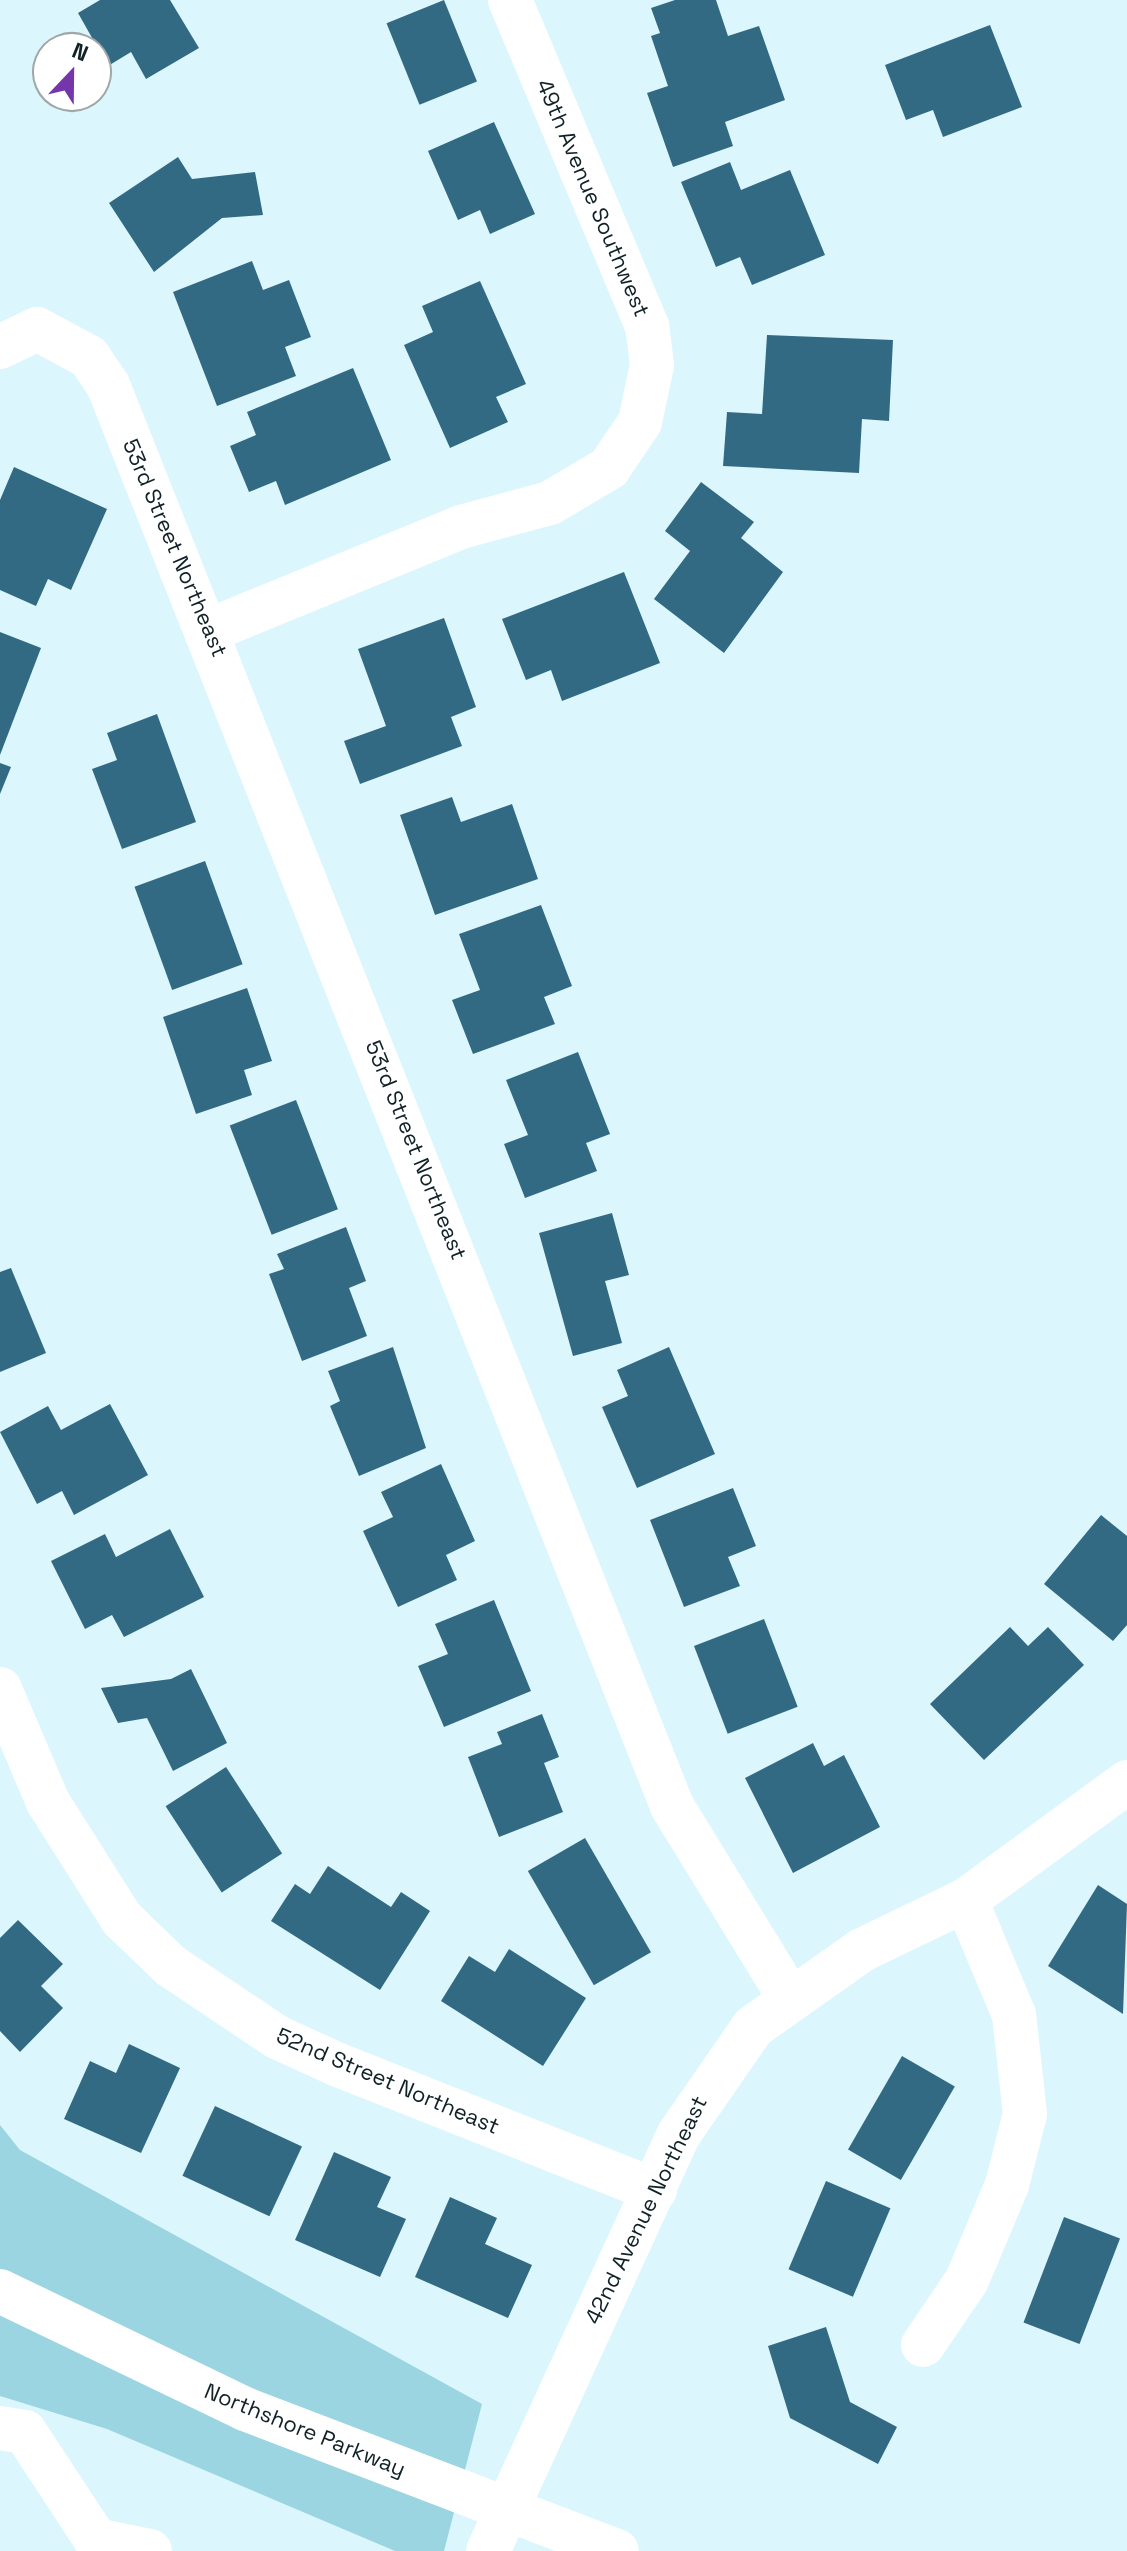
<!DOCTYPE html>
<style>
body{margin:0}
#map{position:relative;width:1127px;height:2551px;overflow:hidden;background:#dbf7fd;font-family:"Space Grotesk",sans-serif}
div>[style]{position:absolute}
.green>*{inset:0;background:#9bd5e1}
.building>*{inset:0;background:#336a83;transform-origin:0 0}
.minor>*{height:44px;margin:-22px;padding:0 22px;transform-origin:22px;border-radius:22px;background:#fff}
span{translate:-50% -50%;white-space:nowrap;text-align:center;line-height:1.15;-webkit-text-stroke:8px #fff;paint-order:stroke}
.street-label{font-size:22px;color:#102226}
.north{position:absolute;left:32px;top:32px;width:80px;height:80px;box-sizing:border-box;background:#fff;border:2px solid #9fa7a8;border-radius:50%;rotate:22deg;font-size:22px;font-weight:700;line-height:32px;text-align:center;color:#102226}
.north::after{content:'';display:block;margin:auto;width:28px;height:36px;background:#7636ab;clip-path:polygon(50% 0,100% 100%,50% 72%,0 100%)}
</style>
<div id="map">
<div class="green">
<i style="clip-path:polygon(0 2125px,20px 2150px,482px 2404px,444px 2551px,395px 2551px,107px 2429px,0 2396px)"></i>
</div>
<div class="building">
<i style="clip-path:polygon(100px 0,170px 0,199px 48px,146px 79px,131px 52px,108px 66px,78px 13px)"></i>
<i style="left:444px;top:0;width:88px;height:62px;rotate:68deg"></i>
<i style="clip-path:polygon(675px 0,716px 0,728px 36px,759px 26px,785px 100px,725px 122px,733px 146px,673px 167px,647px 93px,668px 86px,651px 36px,660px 33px,651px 8px)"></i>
<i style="clip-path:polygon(990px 25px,1022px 107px,943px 137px,933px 110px,906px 120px,885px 65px)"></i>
<i style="clip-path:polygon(494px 122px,535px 214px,490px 234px,480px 210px,458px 220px,428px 151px)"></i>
<i style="clip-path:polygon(178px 157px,192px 179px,255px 172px,263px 215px,222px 218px,154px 272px,109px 203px)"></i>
<i style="clip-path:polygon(730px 162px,741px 190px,790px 170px,825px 255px,752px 285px,740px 257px,716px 267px,681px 182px)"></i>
<i style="clip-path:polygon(252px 261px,263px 290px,289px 280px,311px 337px,285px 347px,296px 376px,217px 406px,173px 292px)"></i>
<i style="clip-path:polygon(480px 281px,526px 384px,496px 397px,508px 422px,450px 448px,404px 345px,433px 332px,422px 306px)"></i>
<i style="clip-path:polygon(767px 335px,893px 340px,889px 421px,862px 419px,859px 473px,723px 466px,727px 412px,762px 414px)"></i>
<i style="clip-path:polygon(353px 368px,391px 460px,285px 505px,276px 481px,249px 492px,230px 446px,256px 435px,247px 412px)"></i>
<i style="clip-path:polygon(14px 467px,107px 509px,71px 590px,48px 579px,36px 606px,0 590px,0 500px)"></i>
<i style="clip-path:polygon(701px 482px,754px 522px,741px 538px,783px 572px,724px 653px,654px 599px,690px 551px,665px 531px)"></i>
<i style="clip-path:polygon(624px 572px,660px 663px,562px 701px,551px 670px,526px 680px,502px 619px)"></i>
<i style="clip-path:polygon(444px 618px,476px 707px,451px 717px,462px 746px,360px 784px,344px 741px,386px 726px,358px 649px)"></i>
<i style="clip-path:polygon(0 632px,41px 648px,0 755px)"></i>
<i style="clip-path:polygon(157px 714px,196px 822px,122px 849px,92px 769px,117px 760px,107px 733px)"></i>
<i style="clip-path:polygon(0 763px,11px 767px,0 794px)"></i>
<i style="clip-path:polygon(452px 797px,461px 822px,512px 804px,538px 879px,435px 915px,400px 815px)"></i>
<i style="left:205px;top:861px;width:110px;height:75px;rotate:70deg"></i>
<i style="clip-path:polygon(541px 905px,572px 986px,544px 997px,555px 1024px,473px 1054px,452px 1000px,480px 990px,459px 934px)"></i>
<i style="clip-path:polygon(247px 988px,272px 1061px,244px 1070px,252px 1095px,196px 1114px,163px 1017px)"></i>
<i style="clip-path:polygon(578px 1052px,610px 1134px,586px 1143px,597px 1171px,525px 1198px,504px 1144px,528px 1135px,506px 1080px)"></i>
<i style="left:296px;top:1100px;width:117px;height:71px;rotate:69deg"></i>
<i style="clip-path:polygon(612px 1213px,629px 1275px,605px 1281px,622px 1343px,573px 1356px,539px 1233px)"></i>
<i style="clip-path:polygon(346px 1227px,366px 1281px,349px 1288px,367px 1336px,302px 1361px,269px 1274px,284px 1269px,277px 1254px)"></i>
<i style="clip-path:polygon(11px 1268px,46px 1353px,0 1372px,0 1272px)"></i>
<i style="clip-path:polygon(393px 1347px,426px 1448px,359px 1476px,330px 1406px,340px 1401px,328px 1371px)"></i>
<i style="clip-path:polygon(669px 1347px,715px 1454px,637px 1488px,602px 1407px,628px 1396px,617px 1370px)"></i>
<i style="clip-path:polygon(110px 1404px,148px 1475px,74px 1515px,62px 1491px,37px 1504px,0 1432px,48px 1406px,61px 1430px)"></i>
<i style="clip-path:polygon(441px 1464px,475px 1541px,446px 1555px,457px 1580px,398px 1607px,363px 1531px,393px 1517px,381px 1492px)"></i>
<i style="clip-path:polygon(733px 1488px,756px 1546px,728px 1557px,740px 1586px,684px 1607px,650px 1520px)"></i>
<i style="clip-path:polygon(1101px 1515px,1127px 1536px,1127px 1625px,1113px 1641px,1044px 1584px)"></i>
<i style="clip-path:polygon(170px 1529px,204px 1597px,124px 1637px,112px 1615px,85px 1629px,51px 1561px,105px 1534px,116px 1557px)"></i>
<i style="clip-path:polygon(494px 1600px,531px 1691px,444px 1727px,418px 1666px,448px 1654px,435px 1624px)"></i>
<i style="left:764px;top:1619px;width:94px;height:75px;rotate:69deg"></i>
<i style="clip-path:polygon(1010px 1627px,1028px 1646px,1048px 1627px,1084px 1665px,984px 1760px,930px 1704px)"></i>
<i style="clip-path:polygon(191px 1669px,227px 1743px,173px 1771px,147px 1718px,118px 1723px,101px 1688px,171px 1679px)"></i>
<i style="clip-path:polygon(542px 1714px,559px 1757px,544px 1763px,563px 1812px,499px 1837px,468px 1757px,502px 1744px,497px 1732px)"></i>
<i style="clip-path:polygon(813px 1743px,824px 1766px,844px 1755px,880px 1827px,793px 1873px,745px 1778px)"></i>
<i style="left:226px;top:1767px;width:103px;height:72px;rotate:57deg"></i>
<i style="left:585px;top:1838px;width:132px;height:66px;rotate:60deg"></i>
<i style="clip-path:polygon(328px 1866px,391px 1907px,401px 1892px,430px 1911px,380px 1990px,271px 1921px,295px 1884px,310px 1894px)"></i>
<i style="clip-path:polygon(1098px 1885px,1127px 1904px,1123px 2014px,1048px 1966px)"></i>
<i style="clip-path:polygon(18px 1920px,63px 1964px,41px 1986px,63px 2008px,20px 2052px,0 2031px,0 1938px)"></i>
<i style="clip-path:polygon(509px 1949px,586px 1998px,543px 2066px,441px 2001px,469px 1956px,495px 1972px)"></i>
<i style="clip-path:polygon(129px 2044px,180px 2068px,141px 2153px,64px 2119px,90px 2061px,116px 2073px)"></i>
<i style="left:902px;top:2056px;width:61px;height:108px;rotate:30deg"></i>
<i style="left:215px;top:2106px;width:96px;height:77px;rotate:25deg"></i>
<i style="clip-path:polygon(334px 2152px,391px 2177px,377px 2207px,406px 2219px,380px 2277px,295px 2240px)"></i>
<i style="left:826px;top:2181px;width:70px;height:96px;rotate:23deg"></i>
<i style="clip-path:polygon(450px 2197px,497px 2218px,485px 2244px,532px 2265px,508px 2318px,415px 2277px)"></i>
<i style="left:1064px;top:2217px;width:60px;height:113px;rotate:21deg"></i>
<i style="clip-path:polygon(826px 2327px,850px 2402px,897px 2427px,878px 2464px,790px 2418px,768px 2346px)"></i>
</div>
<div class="minor">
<i style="left:0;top:347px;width:41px;rotate:-25.9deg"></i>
<i style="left:37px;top:329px;width:59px;rotate:28.3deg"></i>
<i style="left:89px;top:357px;width:34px;rotate:56deg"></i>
<i style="left:108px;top:385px;width:1529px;rotate:68.35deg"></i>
<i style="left:672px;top:1806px;width:224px;rotate:58.5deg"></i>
<i style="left:210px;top:630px;width:271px;rotate:-22.3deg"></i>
<i style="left:461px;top:527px;width:92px;rotate:-15.1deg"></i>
<i style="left:550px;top:503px;width:69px;rotate:-30.7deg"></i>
<i style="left:609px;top:468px;width:55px;rotate:-56deg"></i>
<i style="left:640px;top:422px;width:58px;rotate:-78.1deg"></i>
<i style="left:652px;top:365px;width:39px;rotate:-97deg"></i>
<i style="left:647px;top:326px;width:354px;rotate:-112.8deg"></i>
<i style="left:0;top:1689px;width:123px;rotate:67deg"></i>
<i style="left:48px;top:1802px;width:138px;rotate:57.7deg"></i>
<i style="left:122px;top:1919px;width:68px;rotate:43.8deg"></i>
<i style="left:171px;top:1966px;width:128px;rotate:33.8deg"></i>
<i style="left:277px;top:2037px;width:65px;rotate:24.6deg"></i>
<i style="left:336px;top:2064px;width:343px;rotate:21.6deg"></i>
<i style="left:0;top:2291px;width:272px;rotate:25.7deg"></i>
<i style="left:245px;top:2409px;width:398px;rotate:20.9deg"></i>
<i style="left:923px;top:2345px;width:78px;rotate:-55.9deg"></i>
<i style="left:967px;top:2280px;width:103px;rotate:-67.2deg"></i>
<i style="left:1007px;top:2185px;width:73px;rotate:-75.8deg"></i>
<i style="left:1025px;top:2114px;width:100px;rotate:-96.3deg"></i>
<i style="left:1014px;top:2015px;width:125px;rotate:-112.7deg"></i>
<i style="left:0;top:2428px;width:25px;rotate:9deg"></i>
<i style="left:25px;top:2432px;width:129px;rotate:56.7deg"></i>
<i style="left:96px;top:2540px;width:55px;rotate:11.5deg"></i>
<i style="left:488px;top:2551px;width:459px;rotate:-65.4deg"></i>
<i style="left:679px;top:2134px;width:130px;rotate:-55.3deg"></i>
<i style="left:753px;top:2027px;width:133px;rotate:-35.2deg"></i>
<i style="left:862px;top:1950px;width:115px;rotate:-25.7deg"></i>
<i style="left:966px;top:1900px;width:200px;rotate:-36.2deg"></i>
</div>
<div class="street-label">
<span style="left:593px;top:198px;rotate:67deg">49th Avenue Southwest</span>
<span style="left:175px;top:548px;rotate:67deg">53rd Street Northeast</span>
<span style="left:416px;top:1150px;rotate:68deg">53rd Street Northeast</span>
<span style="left:388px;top:2081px;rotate:23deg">52nd Street Northeast</span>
<span style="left:646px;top:2210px;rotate:-64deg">42nd Avenue Northeast</span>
<span style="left:305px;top:2430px;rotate:22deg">Northshore Parkway</span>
</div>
<div class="north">N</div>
</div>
